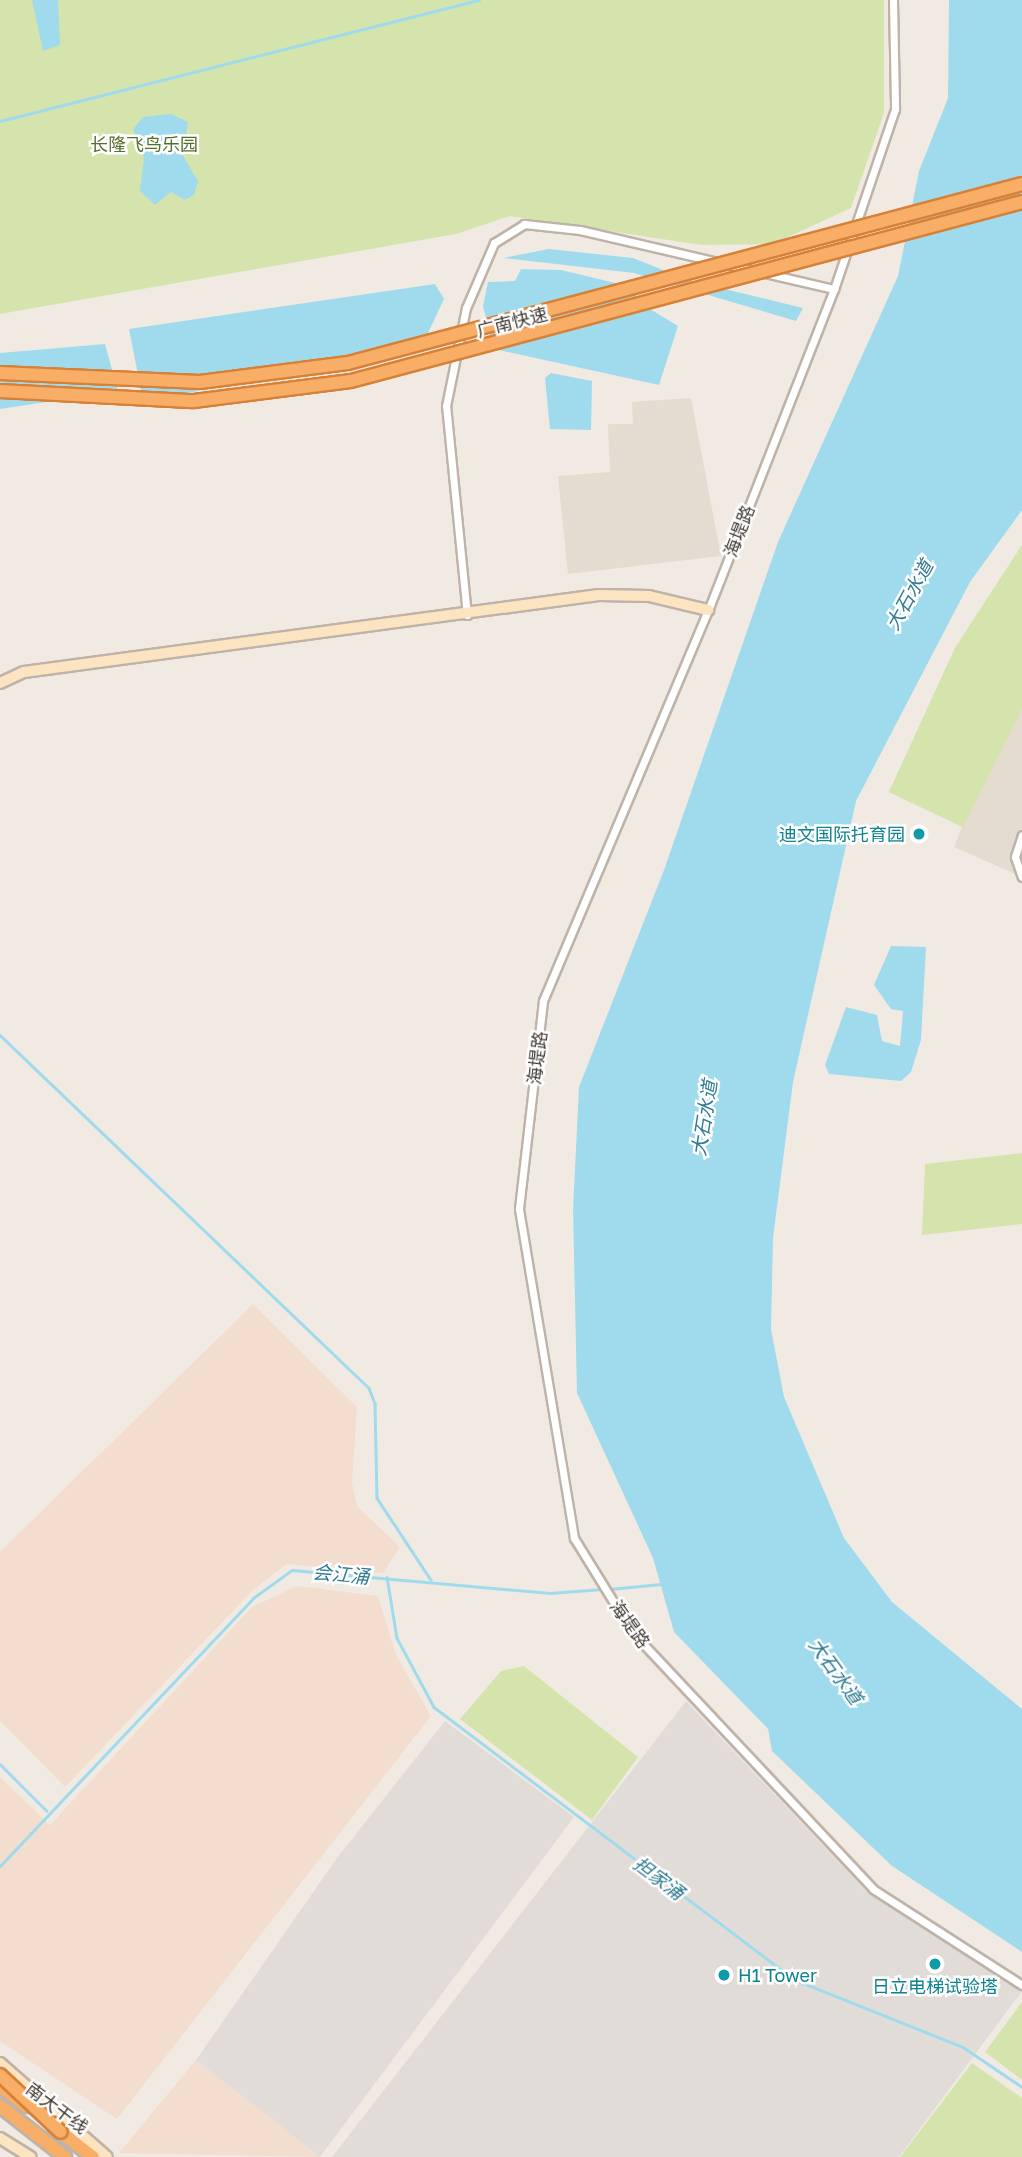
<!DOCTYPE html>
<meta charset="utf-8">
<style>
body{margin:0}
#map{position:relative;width:1022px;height:2157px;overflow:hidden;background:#f1eae3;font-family:"Golos Text","Noto Sans SC",sans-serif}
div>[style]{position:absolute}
.residential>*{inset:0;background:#e4dbd1}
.commercial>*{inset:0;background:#f3ddce}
.industrial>*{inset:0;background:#e2dcd8}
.green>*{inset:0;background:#d5e4ac}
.water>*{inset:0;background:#a0dbed}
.stream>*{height:2.5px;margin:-1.25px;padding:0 1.25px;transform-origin:1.25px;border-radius:1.25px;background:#a0dbed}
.roads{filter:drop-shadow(2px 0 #bfb3a9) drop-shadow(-2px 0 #bfb3a9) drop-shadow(0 2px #bfb3a9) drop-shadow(0 -2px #bfb3a9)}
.street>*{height:7px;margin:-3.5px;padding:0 3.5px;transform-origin:3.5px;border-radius:3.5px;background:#fff}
.secondary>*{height:10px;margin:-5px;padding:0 5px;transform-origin:5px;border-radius:5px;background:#fce4c1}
.highway>*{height:12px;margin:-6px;padding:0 6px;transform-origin:6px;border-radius:6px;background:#f8ae66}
.bridges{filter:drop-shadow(2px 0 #d78037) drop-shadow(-2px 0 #d78037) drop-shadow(0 2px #d78037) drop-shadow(0 -2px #d78037)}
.highway-bridge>*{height:12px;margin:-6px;padding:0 6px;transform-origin:6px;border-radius:6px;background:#f8ae66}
.dots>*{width:19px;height:19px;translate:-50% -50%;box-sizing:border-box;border:4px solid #fff;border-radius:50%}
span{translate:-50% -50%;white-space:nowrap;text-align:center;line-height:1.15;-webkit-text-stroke:5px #fff;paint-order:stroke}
.park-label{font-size:18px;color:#51712a}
.street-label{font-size:18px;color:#423a33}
.culture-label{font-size:18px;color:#0d838f}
.right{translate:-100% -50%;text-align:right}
.left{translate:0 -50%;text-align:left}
.water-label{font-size:19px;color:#2d7a92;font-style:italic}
</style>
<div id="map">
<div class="residential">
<i style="clip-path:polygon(691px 398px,721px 556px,568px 574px,558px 476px,610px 472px,608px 424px,633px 424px,632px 402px)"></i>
<i style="clip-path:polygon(1022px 545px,1022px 877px,954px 847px,962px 827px,889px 792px,955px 648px)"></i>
</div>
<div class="commercial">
<i style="clip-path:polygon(253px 1304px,357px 1407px,352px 1483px,357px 1506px,400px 1547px,383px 1573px,287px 1564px,253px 1590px,65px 1787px,0 1721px,0 1552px)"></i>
<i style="clip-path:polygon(297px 1586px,378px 1596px,396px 1655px,431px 1716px,117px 2119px,0 2041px,0 1777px,50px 1825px,252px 1607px)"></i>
<i style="clip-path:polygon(196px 2060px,320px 2157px,119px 2153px)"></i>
</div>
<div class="industrial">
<i style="clip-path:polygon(686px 1701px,867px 1892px,1022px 1991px,899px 2157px,332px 2157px)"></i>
<i style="clip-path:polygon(445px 1721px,574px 1817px,320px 2157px,196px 2060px,337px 1858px)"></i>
</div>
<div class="green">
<i style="clip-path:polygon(0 0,884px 0,884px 113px,851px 208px,773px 244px,701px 245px,510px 216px,456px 234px,0 314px)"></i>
<i style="clip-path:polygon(1022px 545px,1022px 709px,963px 827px,889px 792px,955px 648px)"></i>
<i style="clip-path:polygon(1022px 1153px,1022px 1224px,922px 1235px,925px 1164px)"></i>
<i style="clip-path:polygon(524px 1666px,638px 1757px,592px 1820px,460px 1719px,501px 1671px)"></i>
<i style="clip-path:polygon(1022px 2002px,1022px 2080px,985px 2052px)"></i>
<i style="clip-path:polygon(972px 2063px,1022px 2098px,1022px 2157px,900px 2157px)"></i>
</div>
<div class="water">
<i style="clip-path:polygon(32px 0,58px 0,60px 45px,43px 51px)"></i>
<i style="clip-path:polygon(949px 0,1022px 0,1022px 510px,970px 582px,856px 801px,793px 1082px,773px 1238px,771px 1329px,784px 1397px,844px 1538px,892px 1602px,1022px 1709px,1022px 1952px,892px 1866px,772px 1751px,768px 1729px,674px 1632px,653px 1558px,577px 1393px,573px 1209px,579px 1087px,664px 870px,778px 542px,898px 276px,919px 171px,948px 98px)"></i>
<i style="clip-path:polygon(171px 114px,188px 122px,183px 156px,198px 181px,194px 195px,185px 200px,171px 192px,155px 205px,140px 191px,144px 158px,133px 129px,143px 117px)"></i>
<i style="clip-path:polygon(549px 249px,633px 258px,691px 281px,803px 308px,796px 321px,634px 273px,503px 258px)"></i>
<i style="clip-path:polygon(521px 269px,561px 270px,632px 287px,640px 303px,678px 326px,659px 385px,494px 349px,483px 306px,488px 282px,515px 281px)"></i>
<i style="clip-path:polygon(435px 284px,444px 299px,420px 350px,364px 355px,184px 394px,142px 395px,129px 329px)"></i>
<i style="clip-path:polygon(105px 344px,118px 391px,0 409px,0 353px)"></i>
<i style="clip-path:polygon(551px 373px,592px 381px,591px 430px,550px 429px,545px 378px)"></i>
<i style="clip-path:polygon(891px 946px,926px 947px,921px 1040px,911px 1072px,901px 1081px,829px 1074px,825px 1065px,846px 1007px,877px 1015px,882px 1041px,900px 1046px,903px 1011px,891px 1009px,874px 985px)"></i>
</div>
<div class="stream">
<i style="left:0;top:121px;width:494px;rotate:-14.2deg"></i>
<i style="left:0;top:1035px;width:511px;rotate:43.73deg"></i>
<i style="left:369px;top:1388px;width:17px;rotate:69deg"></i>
<i style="left:375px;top:1404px;width:94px;rotate:88.8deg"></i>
<i style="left:377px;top:1498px;width:98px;rotate:56.6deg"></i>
<i style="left:387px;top:1577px;width:62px;rotate:80.7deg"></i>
<i style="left:397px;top:1638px;width:78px;rotate:61.8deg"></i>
<i style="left:434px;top:1707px;width:450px;rotate:37.1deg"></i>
<i style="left:793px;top:1979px;width:183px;rotate:21.8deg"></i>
<i style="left:963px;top:2047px;width:71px;rotate:34.1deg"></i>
<i style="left:609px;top:1589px;width:52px;rotate:-5.5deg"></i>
<i style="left:0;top:1764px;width:66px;rotate:45deg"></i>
<i style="left:0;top:1866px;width:369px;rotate:-46.6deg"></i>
<i style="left:253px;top:1598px;width:48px;rotate:-35.7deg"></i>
<i style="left:292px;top:1570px;width:259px;rotate:5.1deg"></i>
<i style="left:550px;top:1593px;width:52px;rotate:-4.4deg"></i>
</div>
<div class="roads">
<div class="street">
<i style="left:893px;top:0;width:109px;rotate:88.9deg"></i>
<i style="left:895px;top:109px;width:190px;rotate:108.7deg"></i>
<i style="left:834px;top:289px;width:345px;rotate:111.4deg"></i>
<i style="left:708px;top:610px;width:424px;rotate:112.9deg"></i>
<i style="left:543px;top:1001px;width:209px;rotate:96.6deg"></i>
<i style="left:519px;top:1209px;width:334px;rotate:80.5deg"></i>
<i style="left:574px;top:1538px;width:110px;rotate:58.3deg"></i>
<i style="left:632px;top:1632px;width:352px;rotate:46.8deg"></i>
<i style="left:873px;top:1889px;width:177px;rotate:32.8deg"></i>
<i style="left:467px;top:615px;width:210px;rotate:-95.7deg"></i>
<i style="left:446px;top:406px;width:100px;rotate:-78.5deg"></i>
<i style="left:466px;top:308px;width:71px;rotate:-66.7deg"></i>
<i style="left:494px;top:243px;width:36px;rotate:-32deg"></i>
<i style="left:524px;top:224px;width:56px;rotate:6.1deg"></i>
<i style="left:580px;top:230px;width:261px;rotate:13.1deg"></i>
<i style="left:1022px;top:835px;width:23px;rotate:108deg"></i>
<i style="left:1015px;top:857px;width:21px;rotate:71deg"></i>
</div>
<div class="secondary">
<i style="left:0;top:683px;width:26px;rotate:-25deg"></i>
<i style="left:24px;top:672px;width:580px;rotate:-7.63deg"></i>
<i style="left:599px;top:595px;width:50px;rotate:1.1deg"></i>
<i style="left:649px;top:596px;width:61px;rotate:13.3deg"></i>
<i style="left:0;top:2063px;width:142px;rotate:41.3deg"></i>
<i style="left:0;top:2138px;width:36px;rotate:32deg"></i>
</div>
<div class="highway">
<i style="left:0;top:2086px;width:33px;rotate:38deg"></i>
<i style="left:0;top:2106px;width:83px;rotate:38.1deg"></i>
<i style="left:54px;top:2127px;width:49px;rotate:37.6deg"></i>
</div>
</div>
<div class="bridges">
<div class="highway-bridge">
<i style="left:0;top:373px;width:200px;rotate:2.6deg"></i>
<i style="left:200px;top:382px;width:149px;rotate:-7.3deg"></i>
<i style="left:348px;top:363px;width:697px;rotate:-14.87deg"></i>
<i style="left:0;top:391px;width:194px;rotate:3deg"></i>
<i style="left:194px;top:401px;width:158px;rotate:-7.3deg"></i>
<i style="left:351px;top:381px;width:694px;rotate:-14.94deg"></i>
<i style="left:0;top:2075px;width:83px;rotate:43.1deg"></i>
</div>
</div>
<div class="dots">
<i style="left:919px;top:834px;background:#0f9aa8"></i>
<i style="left:935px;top:1964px;background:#0f9aa8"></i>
<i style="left:724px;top:1975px;background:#0f9aa8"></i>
</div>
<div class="park-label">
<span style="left:144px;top:144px">长隆飞鸟乐园</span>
</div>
<div class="street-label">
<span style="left:512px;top:322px;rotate:-14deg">广南快速</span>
<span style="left:739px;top:531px;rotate:-69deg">海堤路</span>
<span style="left:537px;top:1058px;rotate:-83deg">海堤路</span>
<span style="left:630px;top:1624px;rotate:54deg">海堤路</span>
<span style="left:57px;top:2108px;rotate:37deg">南大干线</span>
</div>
<div class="culture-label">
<span class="right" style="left:905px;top:834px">迪文国际托育园</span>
<span class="left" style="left:738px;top:1975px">H1 Tower</span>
<span style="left:935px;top:1986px">日立电梯试验塔</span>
</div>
<div class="water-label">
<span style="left:909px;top:595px;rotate:-61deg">大石水道</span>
<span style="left:704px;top:1118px;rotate:-81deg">大石水道</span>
<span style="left:341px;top:1574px;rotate:5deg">会江涌</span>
<span style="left:836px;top:1671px;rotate:54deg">大石水道</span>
<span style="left:659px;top:1878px;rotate:37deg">担家涌</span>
</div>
</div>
